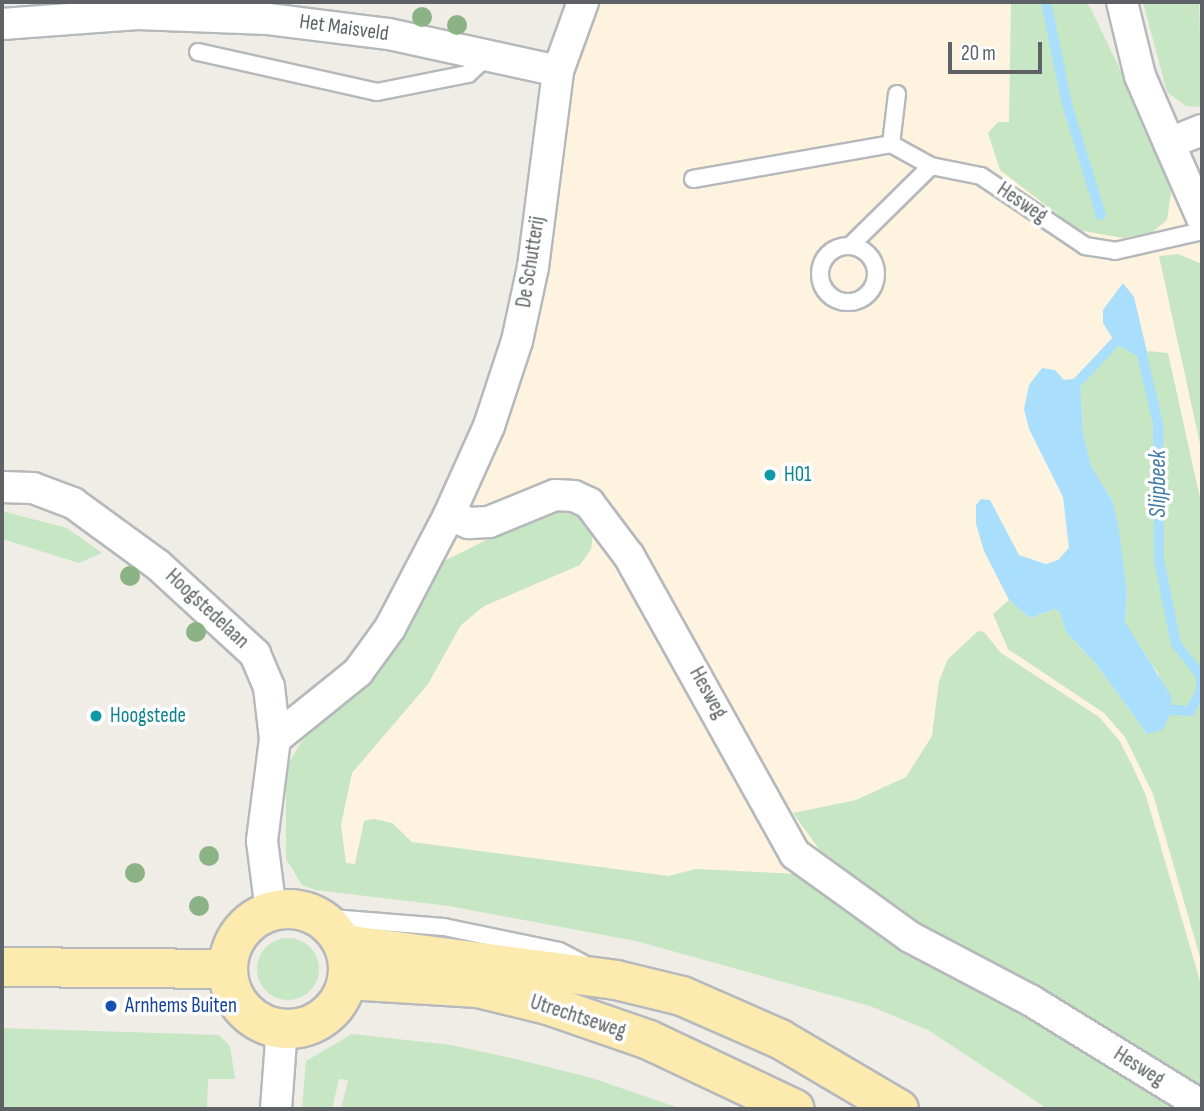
<!DOCTYPE html>
<style>
body{margin:0}
#map{position:relative;width:1204px;height:1111px;overflow:hidden;background:#f0ede6;font-family:"Sofia Sans Condensed",sans-serif}
div>[style]{position:absolute}
.commercial>*{inset:0;background:#fdf3de}
.green>*{inset:0;background:#c6e6c4}
.round{border-radius:50%}
.water>*{inset:0;background:#a9dffd}
.stream>*{height:10px;margin:-5px;padding:0 5px;transform-origin:5px;border-radius:5px;background:#a9dffd}
.roads{filter:drop-shadow(2px 0 #b6b9bc) drop-shadow(-2px 0 #b6b9bc) drop-shadow(0 2px #b6b9bc) drop-shadow(0 -2px #b6b9bc)}
.lane>*{height:16px;margin:-8px;padding:0 8px;transform-origin:8px;border-radius:8px;background:#fff}
.lane>.ring{margin:-8px;padding:0;box-sizing:content-box;background:none;border:16px solid #fff;border-radius:50%}
.street>*{height:30px;margin:-15px;padding:0 15px;transform-origin:15px;border-radius:15px;background:#fff}
.primary>*{height:38px;margin:-19px;padding:0 19px;transform-origin:19px;border-radius:19px;background:#fdeaae}
.primary>.ring{margin:-19px;padding:0;box-sizing:content-box;background:none;border:38px solid #fdeaae;border-radius:50%}
.trees>*{width:20px;height:20px;margin:-10px;border-radius:50%;background:#8cb386}
.dots>*{width:19px;height:19px;translate:-50% -50%;box-sizing:border-box;border:4px solid #fff;border-radius:50%}
span{translate:-50% -50%;white-space:nowrap;text-align:center;line-height:1.15;-webkit-text-stroke:7px #fff;paint-order:stroke}
.street-label{font-size:21px;color:#5e6266}
.culture-label{font-size:21px;color:#0d838f}
.left{translate:0 -50%;text-align:left}
.transit-label{font-size:21px;color:#164399}
.water-label{font-size:23px;color:#427aa7;font-style:italic}
.frame{position:absolute;inset:0;border:4px solid #5e6266;pointer-events:none}
.scale{position:absolute;left:948px;top:42px;width:94px;height:32px;box-sizing:border-box;border:4px solid #5e6266;border-top:0;padding-left:9px;font-size:21px;line-height:24px;white-space:nowrap;color:#5e6266;-webkit-text-stroke:5px #fff;paint-order:stroke}
</style>
<div id="map">
<div class="commercial">
<i style="clip-path:polygon(597px 2px,1083px 2px,1202px 251px,1202px 1109px,855px 959px,311px 888px,292px 872px,320px 723px,371px 677px,403px 633px,444px 557px,479px 477px,568px 94px)"></i>
</div>
<div class="green">
<i style="clip-path:polygon(1011px 2px,1086px 2px,1091px 9px,1173px 180px,1167px 220px,1152px 232px,1123px 238px,1078px 230px,1000px 170px,988px 133px,998px 122px,1009px 122px)"></i>
<i style="clip-path:polygon(1143px 2px,1199px 2px,1202px 107px,1186px 106px,1167px 92px)"></i>
<i style="clip-path:polygon(1178px 254px,1202px 264px,1202px 453px,1159px 256px)"></i>
<i style="clip-path:polygon(1116px 344px,1137px 356px,1147px 356px,1148px 351px,1168px 353px,1202px 507px,1202px 964px,1153px 794px,1125px 737px,1104px 713px,1008px 649px,993px 614px,1009px 600px,1030px 618px,1055px 609px,1060px 612px,1066px 632px,1097px 665px,1147px 734px,1159px 674px,1133px 641px,1125px 622px,1127px 592px,1112px 500px,1091px 466px,1083px 433px,1080px 378px)"></i>
<i style="clip-path:polygon(565px 509px,579px 513px,593px 532px,591px 549px,580px 565px,484px 606px,461px 625px,428px 684px,352px 773px,341px 825px,346px 863px,355px 864px,364px 821px,374px 819px,392px 823px,412px 842px,668px 876px,696px 869px,799px 874px,904px 949px,1026px 1014px,1183px 1109px,1048px 1109px,928px 1030px,870px 1006px,636px 941px,449px 906px,316px 890px,302px 885px,286px 859px,286px 783px,290px 761px,302px 741px,370px 678px,403px 634px,442px 562px,545px 511px)"></i>
<i style="clip-path:polygon(2px 511px,67px 528px,102px 553px,79px 563px,2px 539px)"></i>
<i style="clip-path:polygon(978px 631px,984px 632px,1001px 653px,1099px 717px,1119px 740px,1132px 765px,1146px 796px,1202px 988px,1202px 1090px,918px 927px,832px 867px,793px 813px,856px 800px,906px 777px,932px 736px,939px 681px,948px 659px)"></i>
<i class="round" style="left:257px;top:938px;width:62px;height:62px"></i>
<i style="clip-path:polygon(2px 1028px,219px 1035px,230px 1046px,235px 1079px,208px 1079px,207px 1109px,2px 1109px)"></i>
<i style="clip-path:polygon(352px 1034px,451px 1045px,520px 1060px,592px 1078px,682px 1109px,341px 1109px,348px 1080px,339px 1079px,332px 1109px,302px 1109px,306px 1061px)"></i>
</div>
<div class="water">
<i style="clip-path:polygon(1123px 283px,1134px 297px,1148px 356px,1137px 356px,1116px 344px,1103px 323px,1103px 310px)"></i>
<i style="clip-path:polygon(1042px 368px,1055px 370px,1064px 380px,1080px 378px,1083px 433px,1091px 466px,1112px 500px,1118px 524px,1127px 592px,1125px 622px,1171px 696px,1172px 710px,1163px 730px,1147px 734px,1097px 665px,1066px 632px,1060px 612px,1055px 609px,1030px 618px,1009px 600px,984px 551px,976px 524px,976px 505px,981px 499px,990px 500px,1019px 555px,1046px 564px,1058px 560px,1069px 548px,1063px 497px,1029px 429px,1024px 409px,1029px 385px)"></i>
</div>
<div class="stream">
<i style="left:1046px;top:2px;width:104px;rotate:78.4deg"></i>
<i style="left:1067px;top:104px;width:116px;rotate:73deg"></i>
<i style="left:1140px;top:346px;width:80px;rotate:77deg"></i>
<i style="left:1158px;top:424px;width:136px;rotate:89.6deg"></i>
<i style="left:1159px;top:560px;width:86px;rotate:78.6deg"></i>
<i style="left:1176px;top:644px;width:42px;rotate:51.8deg"></i>
<i style="left:1073px;top:387px;width:73px;rotate:-46.7deg"></i>
<i style="left:1160px;top:709px;width:30px;rotate:4deg"></i>
<i style="left:1190px;top:711px;width:23px;rotate:-61deg"></i>
<i style="left:1201px;top:691px;width:13px;rotate:-90deg"></i>
</div>
<div class="roads">
<div class="lane">
<i style="left:198px;top:52px;width:183px;rotate:12.6deg"></i>
<i style="left:377px;top:92px;width:93px;rotate:-11.2deg"></i>
<i style="left:468px;top:74px;width:30px;rotate:-42deg"></i>
<i style="left:897px;top:94px;width:50px;rotate:96.8deg"></i>
<i style="left:891px;top:144px;width:46px;rotate:28.8deg"></i>
<i style="left:931px;top:166px;width:51px;rotate:11.3deg"></i>
<i style="left:981px;top:176px;width:125px;rotate:33.9deg"></i>
<i style="left:1085px;top:246px;width:30px;rotate:9deg"></i>
<i style="left:1115px;top:251px;width:89px;rotate:-12.9deg"></i>
<i style="left:693px;top:179px;width:201px;rotate:-10deg"></i>
<i style="left:850px;top:246px;width:114px;rotate:-44.6deg"></i>
<i class="ring" style="left:820px;top:246px;width:40px;height:40px"></i>
<i style="left:319px;top:917px;width:125px;rotate:4.6deg"></i>
<i style="left:444px;top:927px;width:117px;rotate:11.8deg"></i>
<i style="left:559px;top:951px;width:27px;rotate:27deg"></i>
</div>
<div class="street">
<i style="left:1122px;top:2px;width:76px;rotate:76.3deg"></i>
<i style="left:1140px;top:76px;width:73px;rotate:66.6deg"></i>
<i style="left:2px;top:24px;width:136px;rotate:-4.2deg"></i>
<i style="left:138px;top:14px;width:130px;rotate:2.2deg"></i>
<i style="left:268px;top:19px;width:122px;rotate:7.1deg"></i>
<i style="left:389px;top:34px;width:173px;rotate:12.3deg"></i>
<i style="left:1202px;top:130px;width:35px;rotate:158deg"></i>
<i style="left:1169px;top:143px;width:82px;rotate:66.3deg"></i>
<i style="left:2px;top:487px;width:31px;rotate:2deg"></i>
<i style="left:33px;top:488px;width:43px;rotate:20.6deg"></i>
<i style="left:73px;top:503px;width:105px;rotate:36.1deg"></i>
<i style="left:158px;top:565px;width:132px;rotate:42.5deg"></i>
<i style="left:255px;top:654px;width:36px;rotate:67deg"></i>
<i style="left:269px;top:687px;width:52px;rotate:83.4deg"></i>
<i style="left:275px;top:739px;width:103px;rotate:97.3deg"></i>
<i style="left:262px;top:841px;width:71px;rotate:82.7deg"></i>
<i style="left:449px;top:515px;width:22px;rotate:22deg"></i>
<i style="left:469px;top:523px;width:20px;rotate:-3deg"></i>
<i style="left:489px;top:522px;width:71px;rotate:-22.2deg"></i>
<i style="left:555px;top:495px;width:19px;rotate:3deg"></i>
<i style="left:574px;top:496px;width:17px;rotate:25deg"></i>
<i style="left:589px;top:503px;width:66px;rotate:53deg"></i>
<i style="left:629px;top:556px;width:341px;rotate:60.9deg"></i>
<i style="left:795px;top:854px;width:142px;rotate:35.8deg"></i>
<i style="left:910px;top:937px;width:136px;rotate:27.7deg"></i>
<i style="left:1030px;top:1000px;width:202px;rotate:31.6deg"></i>
<i style="left:275px;top:739px;width:107px;rotate:-38.9deg"></i>
<i style="left:358px;top:672px;width:54px;rotate:-54deg"></i>
<i style="left:390px;top:628px;width:127px;rotate:-62.4deg"></i>
<i style="left:449px;top:515px;width:98px;rotate:-65.8deg"></i>
<i style="left:489px;top:426px;width:89px;rotate:-71.8deg"></i>
<i style="left:517px;top:341px;width:76px;rotate:-77.8deg"></i>
<i style="left:533px;top:267px;width:198px;rotate:-82.7deg"></i>
<i style="left:558px;top:71px;width:73px;rotate:-70.1deg"></i>
<i style="left:276px;top:1109px;width:81px;rotate:-85.8deg"></i>
</div>
<div class="primary">
<i class="ring" style="left:228px;top:909px;width:82px;height:82px"></i>
<i style="left:343px;top:944px;width:275px;rotate:7.5deg"></i>
<i style="left:616px;top:980px;width:68px;rotate:13.6deg"></i>
<i style="left:682px;top:996px;width:107px;rotate:23.7deg"></i>
<i style="left:780px;top:1039px;width:138px;rotate:30.5deg"></i>
<i style="left:2px;top:967px;width:226px;rotate:0.5deg"></i>
<i style="left:347px;top:980px;width:131px;rotate:3.5deg"></i>
<i style="left:478px;top:988px;width:72px;rotate:13.7deg"></i>
<i style="left:548px;top:1005px;width:107px;rotate:19.1deg"></i>
<i style="left:649px;top:1040px;width:161px;rotate:25.3deg"></i>
</div>
</div>
<div class="trees">
<i style="left:422px;top:17px"></i>
<i style="left:457px;top:25px"></i>
<i style="left:130px;top:576px"></i>
<i style="left:196px;top:632px"></i>
<i style="left:209px;top:856px"></i>
<i style="left:135px;top:873px"></i>
<i style="left:199px;top:906px"></i>
</div>
<div class="dots">
<i style="left:770px;top:475px;background:#0f9aa8"></i>
<i style="left:96px;top:716px;background:#0f9aa8"></i>
<i style="left:111px;top:1006px;background:#1a4fb4"></i>
</div>
<div class="street-label">
<span style="left:344px;top:28px;rotate:8deg">Het Maisveld</span>
<span style="left:1022px;top:203px;rotate:34deg">Hesweg</span>
<span style="left:531px;top:262px;rotate:-81deg">De Schutterij</span>
<span style="left:207px;top:609px;rotate:43deg">Hoogstedelaan</span>
<span style="left:708px;top:693px;rotate:61deg">Hesweg</span>
<span style="left:578px;top:1017px;rotate:18deg">Utrechtseweg</span>
<span style="left:1139px;top:1067px;rotate:32deg">Hesweg</span>
</div>
<div class="culture-label">
<span class="left" style="left:784px;top:475px">H01</span>
<span class="left" style="left:110px;top:716px">Hoogstede</span>
</div>
<div class="transit-label">
<span class="left" style="left:125px;top:1006px">Arnhems Buiten</span>
</div>
<div class="water-label">
<span style="left:1158px;top:484px;rotate:-90deg">Slijpbeek</span>
</div>
<div class="frame"></div>
<div class="scale">20 m</div>
</div>
